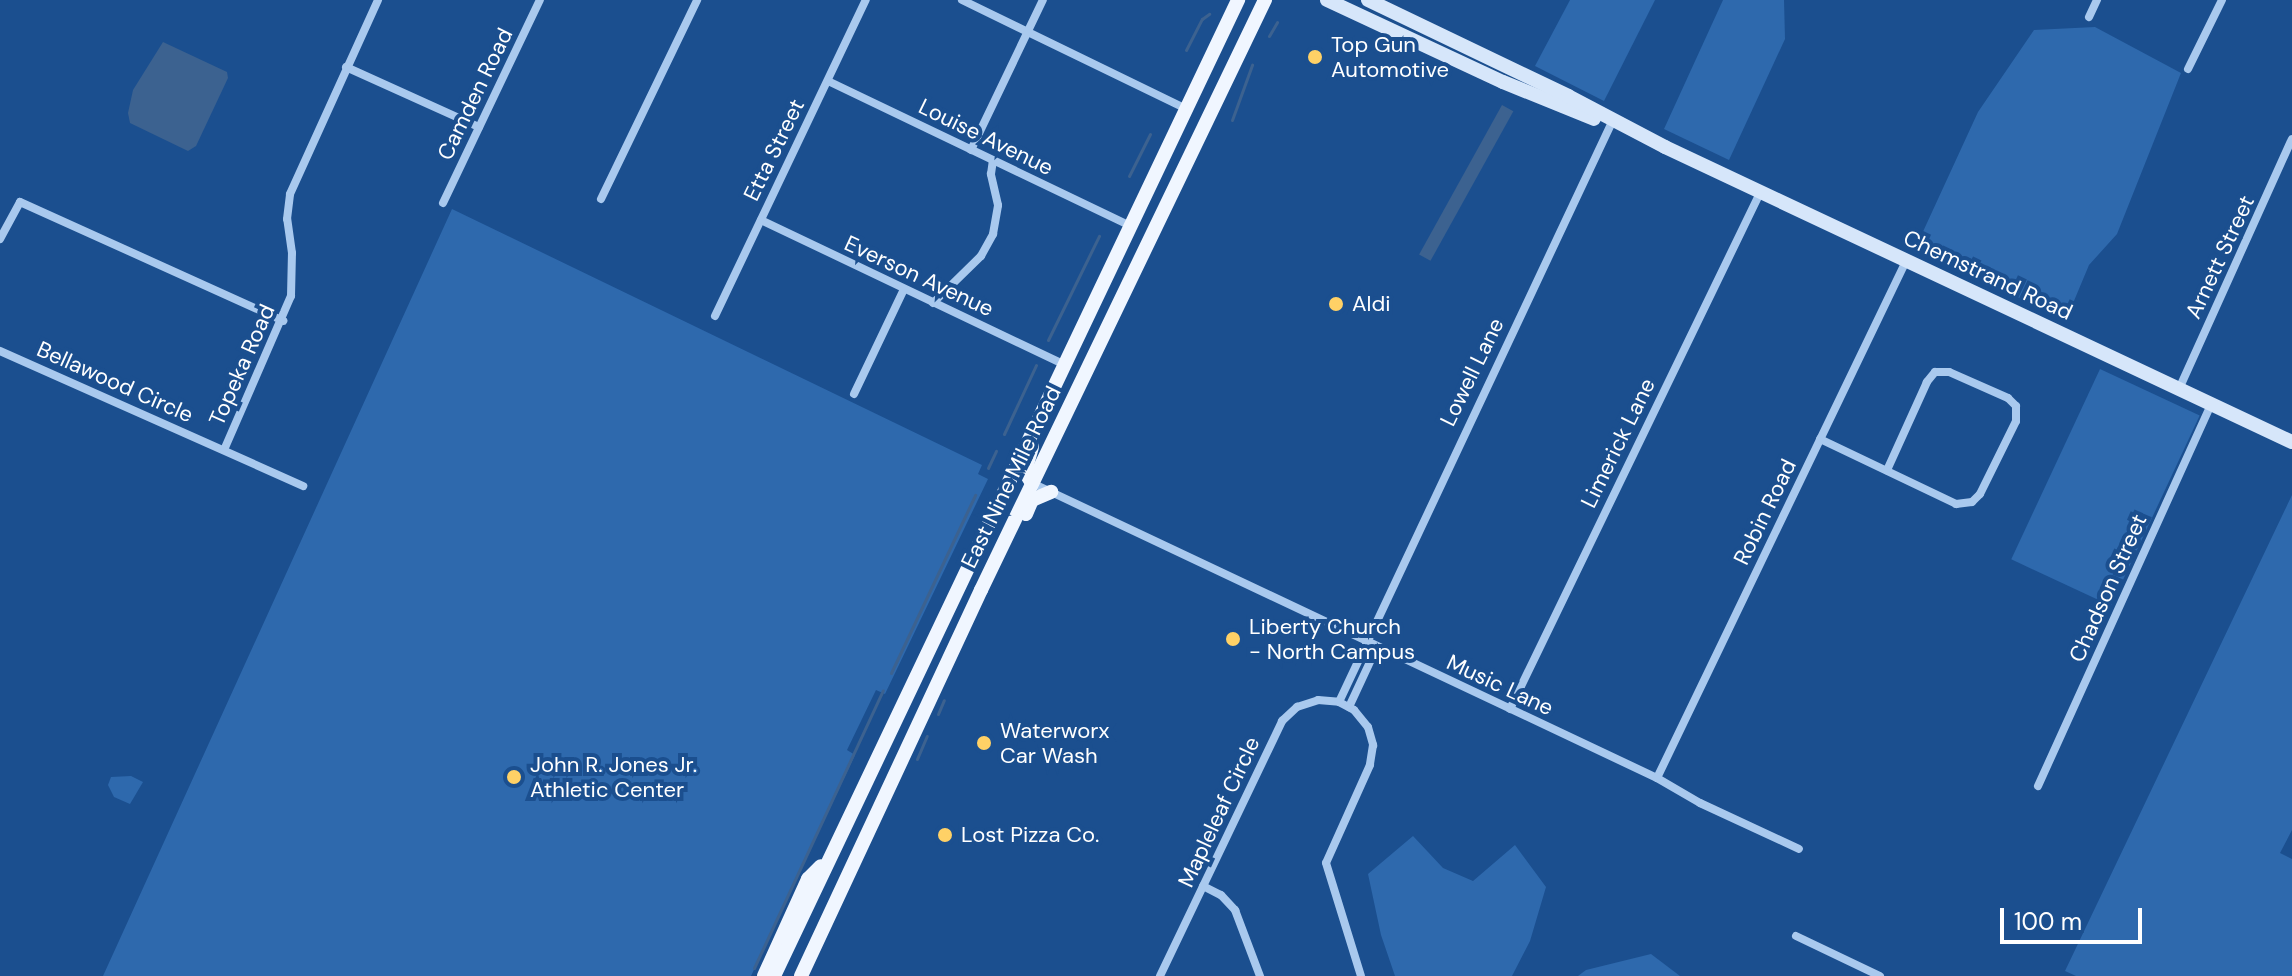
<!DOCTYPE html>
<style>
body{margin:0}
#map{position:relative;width:2292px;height:976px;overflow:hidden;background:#1b4f8f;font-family:"DM Sans",sans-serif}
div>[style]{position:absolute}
.green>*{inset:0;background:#2e69ad;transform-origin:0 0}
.water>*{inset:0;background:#3c6290;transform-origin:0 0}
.stream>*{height:3px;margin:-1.5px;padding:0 1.5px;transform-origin:1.5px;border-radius:1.5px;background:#3c6290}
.street>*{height:8px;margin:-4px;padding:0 4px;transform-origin:4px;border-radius:4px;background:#a9c9ee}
.secondary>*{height:14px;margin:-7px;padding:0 7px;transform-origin:7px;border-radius:7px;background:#d6e6fa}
.primary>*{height:14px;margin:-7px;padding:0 7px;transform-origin:7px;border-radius:7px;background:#f0f6ff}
.dots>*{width:22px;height:22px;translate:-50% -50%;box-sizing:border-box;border:4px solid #1b4f8f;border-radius:50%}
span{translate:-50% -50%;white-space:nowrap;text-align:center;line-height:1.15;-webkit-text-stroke:8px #1b4f8f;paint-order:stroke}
.poi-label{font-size:22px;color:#fff}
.left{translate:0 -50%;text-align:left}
.street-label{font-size:22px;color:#fff}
.scale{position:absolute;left:2000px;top:908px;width:142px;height:36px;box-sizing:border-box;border:4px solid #fff;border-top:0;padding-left:10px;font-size:24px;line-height:28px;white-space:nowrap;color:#fff;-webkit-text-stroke:6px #1b4f8f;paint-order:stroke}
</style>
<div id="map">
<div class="green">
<i style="clip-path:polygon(1570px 0,1655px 0,1604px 101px,1535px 66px)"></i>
<i style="clip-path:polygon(1723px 0,1784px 0,1785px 39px,1729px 160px,1664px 129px)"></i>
<i style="clip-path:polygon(2095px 27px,2181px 73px,2117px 234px,2089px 265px,2066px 320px,1915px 249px,1978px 112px,2034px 30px)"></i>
<i style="clip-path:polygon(452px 209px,982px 465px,978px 474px,988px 479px,885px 694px,876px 690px,847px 750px,855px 755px,751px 976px,103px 976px)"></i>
<i style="left:2100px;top:369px;width:110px;height:210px;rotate:25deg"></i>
<i style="clip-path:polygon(2292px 495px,2292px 830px,2280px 853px,2292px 859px,2292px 976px,2076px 976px,2065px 971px)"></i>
<i style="clip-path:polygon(131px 776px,143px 782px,130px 804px,114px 797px,108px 785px,111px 777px)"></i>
<i style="clip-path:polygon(1413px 836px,1443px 868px,1473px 881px,1515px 845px,1546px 887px,1530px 941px,1512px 976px,1395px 976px,1381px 935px,1368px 874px)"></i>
<i style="clip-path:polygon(1651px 954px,1680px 976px,1578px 976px,1586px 970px)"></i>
</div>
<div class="water">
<i style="clip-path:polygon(163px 42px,227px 72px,228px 78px,196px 146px,188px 151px,130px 123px,128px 113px,133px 90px)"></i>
<i style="left:1502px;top:105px;width:13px;height:171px;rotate:29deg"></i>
</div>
<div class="stream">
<i style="left:1269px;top:36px;width:16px;rotate:-60deg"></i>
<i style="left:1186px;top:50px;width:35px;rotate:-63deg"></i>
<i style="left:1202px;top:19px;width:9px;rotate:-36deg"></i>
<i style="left:1232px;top:120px;width:59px;rotate:-70deg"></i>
<i style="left:1129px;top:176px;width:47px;rotate:-63.4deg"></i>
<i style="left:1048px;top:340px;width:116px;rotate:-63.9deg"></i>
<i style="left:1004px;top:434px;width:76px;rotate:-65.1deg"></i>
<i style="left:988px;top:468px;width:19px;rotate:-65deg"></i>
<i style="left:891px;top:673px;width:197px;rotate:-64.7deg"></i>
<i style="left:938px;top:714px;width:15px;rotate:-67deg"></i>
<i style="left:917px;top:759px;width:25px;rotate:-67deg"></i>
<i style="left:754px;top:968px;width:306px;rotate:-65.1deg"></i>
</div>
<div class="street">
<i style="left:962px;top:0;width:249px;rotate:25.9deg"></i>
<i style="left:2089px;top:17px;width:19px;rotate:-65deg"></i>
<i style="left:346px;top:67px;width:146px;rotate:24.3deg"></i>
<i style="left:2188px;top:69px;width:77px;rotate:-63.8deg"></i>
<i style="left:828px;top:81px;width:335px;rotate:25.6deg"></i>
<i style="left:971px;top:150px;width:166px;rotate:-64.4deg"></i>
<i style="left:601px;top:199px;width:221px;rotate:-64.2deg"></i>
<i style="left:443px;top:203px;width:225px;rotate:-64.5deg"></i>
<i style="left:761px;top:220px;width:335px;rotate:25.5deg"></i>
<i style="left:0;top:239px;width:42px;rotate:-61.6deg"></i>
<i style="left:20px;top:202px;width:289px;rotate:24.3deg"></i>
<i style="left:933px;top:303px;width:67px;rotate:-44.4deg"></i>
<i style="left:981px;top:256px;width:25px;rotate:-61deg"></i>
<i style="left:993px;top:234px;width:29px;rotate:-80deg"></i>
<i style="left:998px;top:205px;width:32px;rotate:-103deg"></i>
<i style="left:991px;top:174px;width:14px;rotate:-82deg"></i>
<i style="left:715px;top:316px;width:350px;rotate:-64.5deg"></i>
<i style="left:0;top:351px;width:332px;rotate:24deg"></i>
<i style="left:2179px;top:389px;width:274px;rotate:-65.7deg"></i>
<i style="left:854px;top:394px;width:116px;rotate:-64.5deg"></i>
<i style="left:1820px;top:439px;width:151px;rotate:25.5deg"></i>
<i style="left:1956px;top:504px;width:16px;rotate:-7deg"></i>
<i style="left:1972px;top:502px;width:11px;rotate:-45deg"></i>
<i style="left:1980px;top:494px;width:81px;rotate:-63.7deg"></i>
<i style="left:2016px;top:421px;width:15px;rotate:-90deg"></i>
<i style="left:2016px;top:406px;width:11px;rotate:-135deg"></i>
<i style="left:2008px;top:398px;width:64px;rotate:-156.2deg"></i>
<i style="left:1949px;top:372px;width:14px;rotate:180deg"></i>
<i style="left:1935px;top:372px;width:13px;rotate:129deg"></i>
<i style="left:1927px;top:382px;width:97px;rotate:114.4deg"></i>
<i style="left:224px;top:450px;width:168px;rotate:-66.5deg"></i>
<i style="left:291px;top:296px;width:43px;rotate:-88.7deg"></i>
<i style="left:292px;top:253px;width:34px;rotate:-98deg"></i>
<i style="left:287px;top:219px;width:25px;rotate:-83deg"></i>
<i style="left:290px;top:194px;width:213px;rotate:-65.6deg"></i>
<i style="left:1030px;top:482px;width:693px;rotate:25.27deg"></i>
<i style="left:1657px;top:778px;width:50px;rotate:30.2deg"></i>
<i style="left:1700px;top:803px;width:109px;rotate:24.9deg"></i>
<i style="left:1339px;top:702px;width:643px;rotate:-64.79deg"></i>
<i style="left:1349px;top:707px;width:66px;rotate:-65deg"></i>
<i style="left:1510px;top:709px;width:573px;rotate:-64.15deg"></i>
<i style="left:1657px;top:778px;width:574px;rotate:-64.28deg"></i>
<i style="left:2038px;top:786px;width:419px;rotate:-65.6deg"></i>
<i style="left:1203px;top:886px;width:20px;rotate:27deg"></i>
<i style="left:1221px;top:895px;width:21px;rotate:47deg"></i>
<i style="left:1235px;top:910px;width:71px;rotate:69.3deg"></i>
<i style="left:1796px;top:936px;width:93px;rotate:25.5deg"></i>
<i style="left:1160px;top:976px;width:283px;rotate:-64.4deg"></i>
<i style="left:1282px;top:721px;width:21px;rotate:-43deg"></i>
<i style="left:1297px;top:707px;width:22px;rotate:-18deg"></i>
<i style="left:1318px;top:700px;width:21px;rotate:5deg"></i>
<i style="left:1339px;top:702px;width:17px;rotate:28deg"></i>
<i style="left:1354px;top:710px;width:22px;rotate:51deg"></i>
<i style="left:1368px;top:727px;width:19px;rotate:74deg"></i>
<i style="left:1373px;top:745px;width:20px;rotate:99deg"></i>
<i style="left:1370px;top:765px;width:107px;rotate:114.2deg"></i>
<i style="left:1326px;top:863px;width:118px;rotate:72.8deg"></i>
</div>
<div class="secondary">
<i style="left:1327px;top:0;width:194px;rotate:25deg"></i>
<i style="left:1503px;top:82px;width:98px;rotate:22.1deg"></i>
<i style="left:1368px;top:0;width:222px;rotate:25.6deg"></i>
<i style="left:1568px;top:96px;width:110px;rotate:27.7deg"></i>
<i style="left:1665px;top:147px;width:693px;rotate:25.2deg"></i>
</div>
<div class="primary">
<i style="left:1032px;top:447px;width:26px;rotate:106deg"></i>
<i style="left:1025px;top:472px;width:13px;rotate:58deg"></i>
<i style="left:1026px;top:514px;width:15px;rotate:-67deg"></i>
<i style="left:1032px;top:500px;width:21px;rotate:-23deg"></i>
<i style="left:764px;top:976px;width:107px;rotate:-65.6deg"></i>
<i style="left:808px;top:879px;width:18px;rotate:-45deg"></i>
<i style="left:774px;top:976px;width:1081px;rotate:-64.57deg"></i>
<i style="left:801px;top:976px;width:426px;rotate:-65deg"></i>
<i style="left:981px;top:590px;width:655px;rotate:-64.3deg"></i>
</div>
<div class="dots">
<i style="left:1315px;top:57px;background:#ffd166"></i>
<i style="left:1336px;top:304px;background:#ffd166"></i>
<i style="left:1233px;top:639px;background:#ffd166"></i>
<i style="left:984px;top:743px;background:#ffd166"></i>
<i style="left:514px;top:777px;background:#ffd166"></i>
<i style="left:945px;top:835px;background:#ffd166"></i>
</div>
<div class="poi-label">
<span class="left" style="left:1331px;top:57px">Top Gun<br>Automotive</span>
<span class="left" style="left:1352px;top:304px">Aldi</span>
<span class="left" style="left:1249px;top:639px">Liberty Church<br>- North Campus</span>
<span class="left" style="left:1000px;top:743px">Waterworx<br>Car Wash</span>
<span class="left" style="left:530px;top:777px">John R. Jones Jr.<br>Athletic Center</span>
<span class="left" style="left:961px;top:835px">Lost Pizza Co.</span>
</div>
<div class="street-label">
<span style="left:475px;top:94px;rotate:-64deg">Camden Road</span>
<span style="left:986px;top:137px;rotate:26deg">Louise Avenue</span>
<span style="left:774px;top:150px;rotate:-64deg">Etta Street</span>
<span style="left:2220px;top:257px;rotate:-65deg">Arnett Street</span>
<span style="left:1988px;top:275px;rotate:25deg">Chemstrand Road</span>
<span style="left:919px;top:276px;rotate:25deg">Everson Avenue</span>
<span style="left:242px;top:365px;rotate:-66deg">Topeka Road</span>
<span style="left:1472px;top:372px;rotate:-64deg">Lowell Lane</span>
<span style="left:115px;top:382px;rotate:24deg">Bellawood Circle</span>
<span style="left:1618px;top:443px;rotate:-64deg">Limerick Lane</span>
<span style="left:1011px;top:477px;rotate:-64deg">East Nine Mile Road</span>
<span style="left:1765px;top:512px;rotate:-64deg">Robin Road</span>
<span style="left:2108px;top:588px;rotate:-66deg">Chadson Street</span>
<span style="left:1500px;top:685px;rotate:25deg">Music Lane</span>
<span style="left:1219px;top:812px;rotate:-65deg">Mapleleaf Circle</span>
</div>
<div class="scale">100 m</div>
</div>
